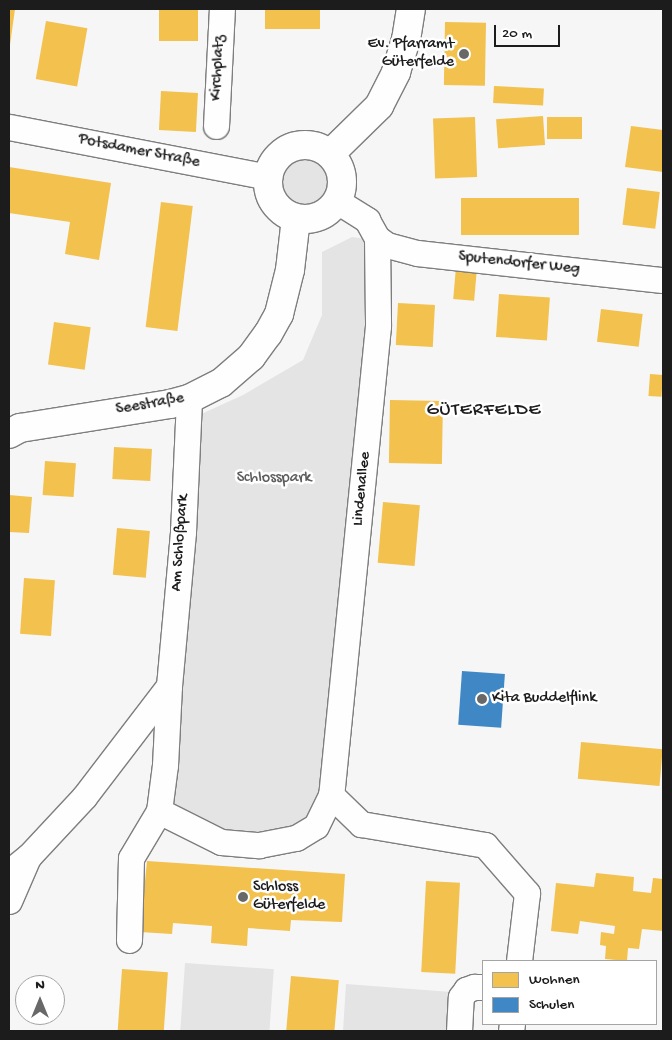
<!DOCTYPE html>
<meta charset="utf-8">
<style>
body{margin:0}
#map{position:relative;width:672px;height:1040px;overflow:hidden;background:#f6f6f6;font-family:"Gochi Hand",sans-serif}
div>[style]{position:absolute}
.green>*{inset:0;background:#e4e4e4;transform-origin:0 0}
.round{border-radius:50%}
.homes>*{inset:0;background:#f2c14e;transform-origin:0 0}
.schools>*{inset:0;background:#3f88c5;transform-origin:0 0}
.roads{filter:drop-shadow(1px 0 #7e7e7e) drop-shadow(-1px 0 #7e7e7e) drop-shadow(0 1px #7e7e7e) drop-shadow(0 -1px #7e7e7e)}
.minor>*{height:25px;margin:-12.5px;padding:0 12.5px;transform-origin:12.5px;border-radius:12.5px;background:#fefefe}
.major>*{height:28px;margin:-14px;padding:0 14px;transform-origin:14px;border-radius:14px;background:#fefefe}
.major>.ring{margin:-14px;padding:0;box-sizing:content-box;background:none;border:28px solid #fefefe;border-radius:50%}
.dots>*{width:14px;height:14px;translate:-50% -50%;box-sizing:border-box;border:2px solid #fff;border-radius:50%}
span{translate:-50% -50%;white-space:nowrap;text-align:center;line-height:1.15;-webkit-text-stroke:5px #fff;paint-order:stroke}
.poi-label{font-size:16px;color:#1c1c1c}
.right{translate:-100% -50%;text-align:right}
.left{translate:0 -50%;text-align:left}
.street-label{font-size:16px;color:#1c1c1c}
.park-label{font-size:16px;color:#5d5d5d}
.quarter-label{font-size:19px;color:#1c1c1c;letter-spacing:1px}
.frame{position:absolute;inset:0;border:10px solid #1c1c1c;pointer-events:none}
.legend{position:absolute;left:482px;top:960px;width:175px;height:65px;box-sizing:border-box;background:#fff;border:1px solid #a4a4a4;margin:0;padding:6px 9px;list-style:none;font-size:15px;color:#1c1c1c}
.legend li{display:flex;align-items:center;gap:10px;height:25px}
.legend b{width:25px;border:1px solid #a4a4a4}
.north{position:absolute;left:15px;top:975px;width:50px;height:50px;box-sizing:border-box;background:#fff;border:1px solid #a4a4a4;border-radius:50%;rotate:0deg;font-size:14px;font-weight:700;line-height:20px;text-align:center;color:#1c1c1c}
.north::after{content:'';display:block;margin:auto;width:18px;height:22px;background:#686868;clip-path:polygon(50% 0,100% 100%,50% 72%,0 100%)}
.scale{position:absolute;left:494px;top:25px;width:66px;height:22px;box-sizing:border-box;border:2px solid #1c1c1c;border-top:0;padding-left:6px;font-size:15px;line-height:18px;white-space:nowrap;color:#1c1c1c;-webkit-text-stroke:4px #fff;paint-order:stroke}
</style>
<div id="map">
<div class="green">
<i class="round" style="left:279px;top:155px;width:50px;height:50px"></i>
<i style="clip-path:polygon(352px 237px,367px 239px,371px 325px,318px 811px,301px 824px,244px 836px,200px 825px,170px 806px,197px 416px,243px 395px,303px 360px,322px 315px,322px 252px)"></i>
<i style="left:185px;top:963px;width:89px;height:68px;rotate:4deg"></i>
<i style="clip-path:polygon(346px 984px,451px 992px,449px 1031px,343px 1031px)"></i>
</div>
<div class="homes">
<i style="clip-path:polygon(9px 9px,15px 9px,10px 45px,9px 44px)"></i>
<i style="left:159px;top:9px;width:39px;height:32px"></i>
<i style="left:265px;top:9px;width:55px;height:20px"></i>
<i style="left:46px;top:21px;width:42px;height:59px;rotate:10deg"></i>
<i style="left:445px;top:22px;width:41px;height:63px;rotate:1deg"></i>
<i style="left:494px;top:86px;width:50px;height:17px;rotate:3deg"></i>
<i style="left:161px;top:91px;width:37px;height:39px;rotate:3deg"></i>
<i style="left:543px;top:116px;width:29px;height:47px;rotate:86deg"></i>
<i style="left:475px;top:117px;width:60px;height:42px;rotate:88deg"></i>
<i style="left:582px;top:117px;width:22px;height:35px;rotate:90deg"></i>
<i style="clip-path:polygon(631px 126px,663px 130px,663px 172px,625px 167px)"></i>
<i style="clip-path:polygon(9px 167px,111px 183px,99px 260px,65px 254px,70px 222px,9px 213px)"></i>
<i style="left:627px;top:188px;width:33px;height:37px;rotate:7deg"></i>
<i style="left:461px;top:198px;width:118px;height:37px"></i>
<i style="left:161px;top:202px;width:32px;height:126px;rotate:7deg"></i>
<i style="left:456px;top:267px;width:21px;height:32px;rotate:5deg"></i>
<i style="left:499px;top:294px;width:51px;height:43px;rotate:4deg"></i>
<i style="left:398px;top:303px;width:37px;height:42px;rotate:3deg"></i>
<i style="left:601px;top:309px;width:42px;height:33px;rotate:7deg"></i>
<i style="left:54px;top:322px;width:37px;height:43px;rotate:8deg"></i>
<i style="left:650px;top:374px;width:13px;height:22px;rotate:4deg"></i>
<i style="left:390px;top:400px;width:53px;height:63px;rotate:1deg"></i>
<i style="left:114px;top:447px;width:38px;height:32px;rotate:3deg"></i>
<i style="left:45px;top:461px;width:31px;height:34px;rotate:4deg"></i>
<i style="clip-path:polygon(9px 495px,32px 497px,29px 533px,9px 532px)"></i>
<i style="left:383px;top:502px;width:37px;height:61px;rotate:5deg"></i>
<i style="left:117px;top:528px;width:33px;height:47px;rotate:5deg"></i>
<i style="left:24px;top:578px;width:31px;height:56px;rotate:4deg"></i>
<i style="left:581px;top:742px;width:82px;height:37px;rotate:5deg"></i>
<i style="clip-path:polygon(147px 861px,345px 874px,342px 922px,291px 920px,290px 931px,248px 928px,247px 946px,211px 943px,212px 926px,173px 923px,172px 934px,140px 932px)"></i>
<i style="clip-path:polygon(596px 873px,634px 877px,633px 891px,651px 893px,653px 878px,663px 879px,663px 931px,642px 929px,639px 949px,628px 948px,627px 961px,605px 959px,606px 946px,600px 945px,601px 932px,614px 934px,615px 926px,580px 921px,578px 934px,551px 931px,556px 883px,594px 887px)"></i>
<i style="left:426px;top:881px;width:34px;height:91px;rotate:3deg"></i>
<i style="left:122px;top:969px;width:46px;height:62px;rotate:4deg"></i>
<i style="left:291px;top:976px;width:48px;height:55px;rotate:5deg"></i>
</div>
<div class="schools">
<i style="left:462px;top:671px;width:43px;height:54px;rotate:4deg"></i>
</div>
<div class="roads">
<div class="minor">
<i style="left:216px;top:126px;width:117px;rotate:-87.1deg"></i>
<i style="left:9px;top:127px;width:265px;rotate:10.9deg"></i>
<i style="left:337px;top:201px;width:36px;rotate:32deg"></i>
<i style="left:367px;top:220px;width:21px;rotate:61deg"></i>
<i style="left:377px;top:238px;width:88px;rotate:89.3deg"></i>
<i style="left:378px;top:326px;width:471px;rotate:95.7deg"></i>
<i style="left:331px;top:795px;width:42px;rotate:44deg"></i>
<i style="left:361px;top:824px;width:126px;rotate:9.6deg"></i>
<i style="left:485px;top:845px;width:64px;rotate:48.8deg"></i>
<i style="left:527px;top:893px;width:68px;rotate:96.7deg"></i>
<i style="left:377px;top:238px;width:12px;rotate:35deg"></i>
<i style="left:387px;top:245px;width:31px;rotate:15deg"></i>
<i style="left:417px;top:253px;width:247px;rotate:6.3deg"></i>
<i style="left:159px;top:811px;width:69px;rotate:26.6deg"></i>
<i style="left:221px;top:842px;width:38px;rotate:5deg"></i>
<i style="left:259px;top:845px;width:38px;rotate:-11deg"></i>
<i style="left:296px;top:838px;width:23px;rotate:-31deg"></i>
<i style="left:316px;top:826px;width:34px;rotate:-64deg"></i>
<i style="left:9px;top:872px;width:26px;rotate:-39deg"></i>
<i style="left:29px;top:856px;width:81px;rotate:-47deg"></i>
<i style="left:84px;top:797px;width:140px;rotate:-52.6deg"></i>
<i style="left:9px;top:901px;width:48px;rotate:-66.6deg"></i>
<i style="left:129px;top:940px;width:82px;rotate:-88.6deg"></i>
<i style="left:131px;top:858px;width:55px;rotate:-59.2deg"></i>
<i style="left:159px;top:811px;width:46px;rotate:-82.6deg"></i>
<i style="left:165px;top:765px;width:79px;rotate:-87.1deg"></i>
<i style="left:169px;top:686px;width:155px;rotate:-84.8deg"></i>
<i style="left:183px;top:532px;width:133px;rotate:-87.4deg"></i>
<i style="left:459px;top:1031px;width:34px;rotate:-87deg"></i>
<i style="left:461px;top:997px;width:9px;rotate:-54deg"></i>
<i style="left:466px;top:990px;width:9px;rotate:-21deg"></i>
<i style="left:474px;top:987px;width:9px"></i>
<i style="left:511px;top:1031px;width:7px;rotate:-82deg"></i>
</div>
<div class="major">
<i class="ring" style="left:268px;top:145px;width:46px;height:46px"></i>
<i style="left:330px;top:154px;width:69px;rotate:-44.4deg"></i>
<i style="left:379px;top:106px;width:38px;rotate:-63deg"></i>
<i style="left:396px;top:72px;width:34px;rotate:-73deg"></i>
<i style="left:406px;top:40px;width:31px;rotate:-81deg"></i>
<i style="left:9px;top:434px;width:13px;rotate:-29deg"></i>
<i style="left:20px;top:428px;width:152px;rotate:-9.1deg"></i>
<i style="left:170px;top:404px;width:20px;rotate:-15deg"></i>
<i style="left:189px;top:399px;width:36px;rotate:-27deg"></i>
<i style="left:221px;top:383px;width:40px;rotate:-41deg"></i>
<i style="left:251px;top:357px;width:29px;rotate:-54deg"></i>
<i style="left:268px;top:334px;width:23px;rotate:-61deg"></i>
<i style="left:279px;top:314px;width:45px;rotate:-76deg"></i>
<i style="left:290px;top:270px;width:52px;rotate:-83.4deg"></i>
</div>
</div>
<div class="dots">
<i style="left:464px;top:54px;background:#686868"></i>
<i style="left:482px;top:699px;background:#686868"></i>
<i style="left:243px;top:897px;background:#686868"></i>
</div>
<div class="poi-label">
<span class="right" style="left:454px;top:54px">Ev. Pfarramt<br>Güterfelde</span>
<span class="left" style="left:492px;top:699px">Kita Buddelflink</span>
<span class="left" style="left:253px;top:897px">Schloss<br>Güterfelde</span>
</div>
<div class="street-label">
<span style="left:219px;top:68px;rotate:-87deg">Kirchplatz</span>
<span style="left:139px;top:152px;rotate:11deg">Potsdamer Straße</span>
<span style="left:519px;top:264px;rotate:6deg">Sputendorfer Weg</span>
<span style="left:150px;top:405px;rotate:-10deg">Seestraße</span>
<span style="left:363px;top:489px;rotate:-84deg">Lindenallee</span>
<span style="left:181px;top:543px;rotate:-86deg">Am Schloßpark</span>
</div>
<div class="park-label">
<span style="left:274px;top:479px">Schlosspark</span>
</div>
<div class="quarter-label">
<span style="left:484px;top:411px">GÜTERFELDE</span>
</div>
<div class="frame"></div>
<ul class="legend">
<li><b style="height:14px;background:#f2c14e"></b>Wohnen</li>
<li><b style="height:14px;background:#3f88c5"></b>Schulen</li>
</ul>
<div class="north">N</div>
<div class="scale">20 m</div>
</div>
